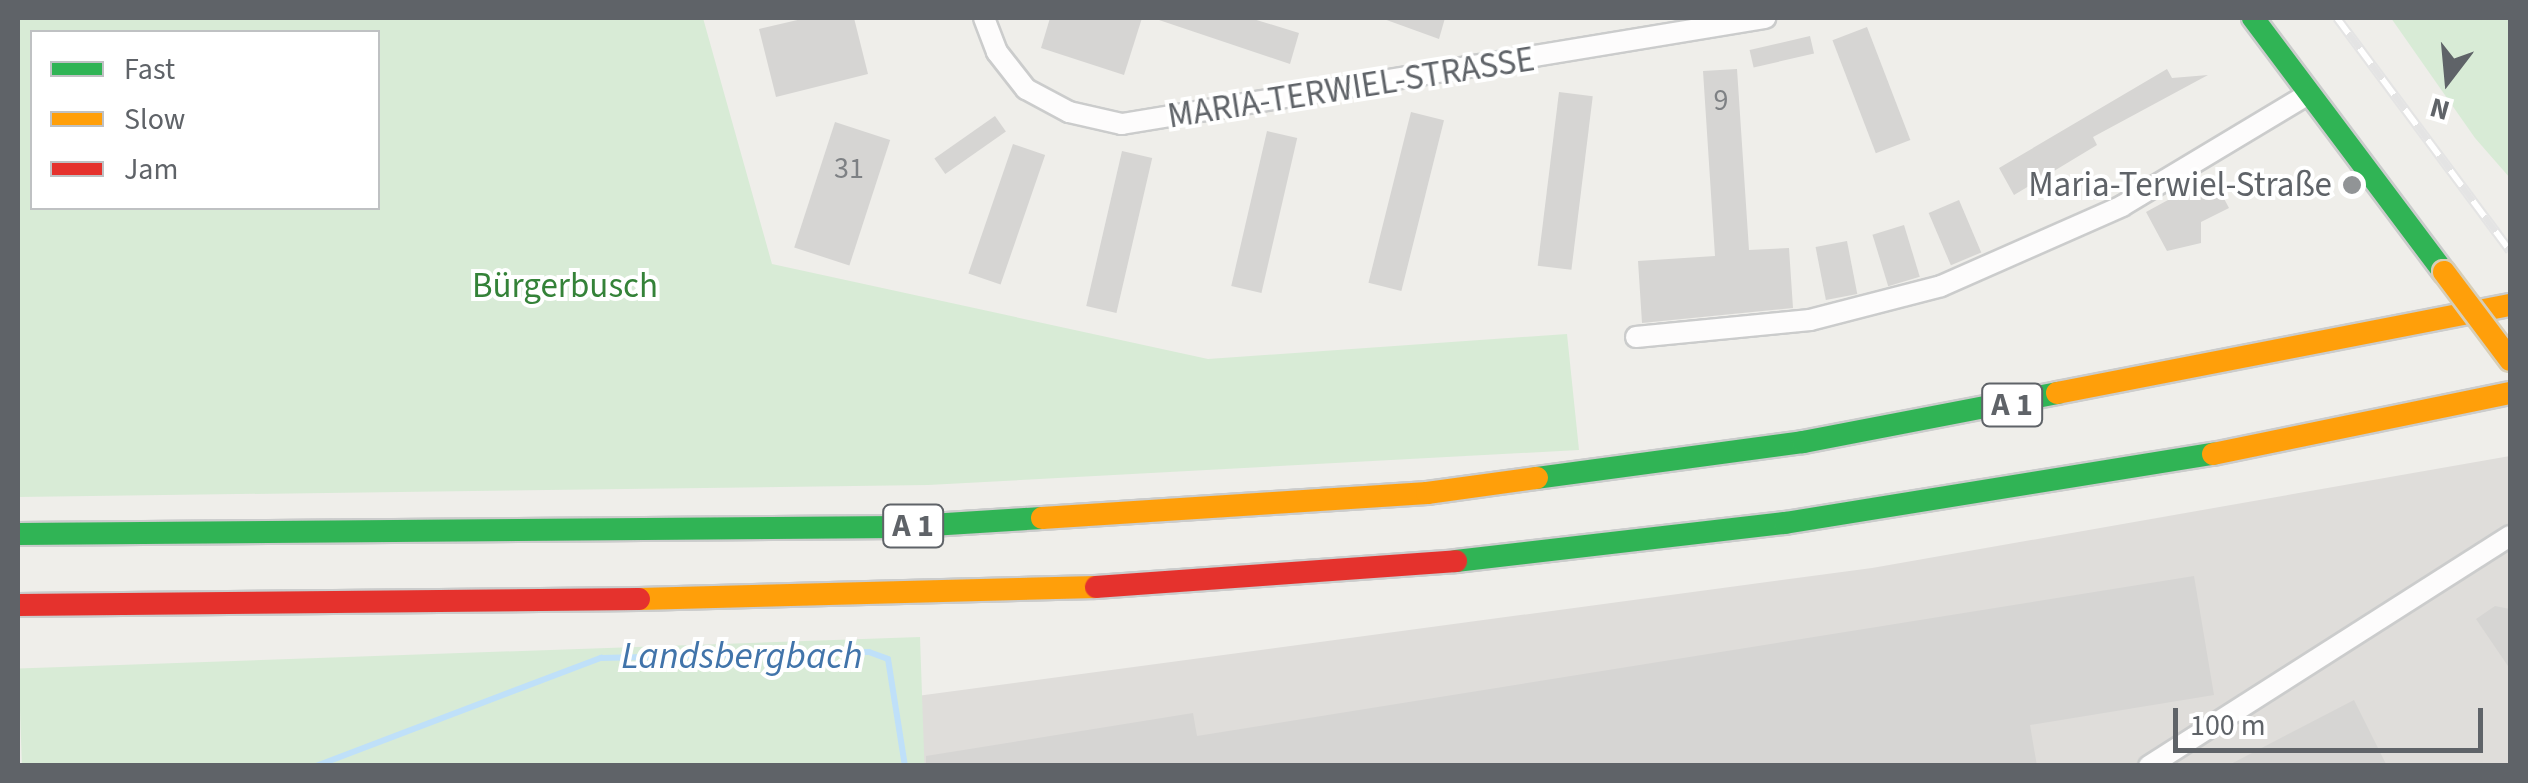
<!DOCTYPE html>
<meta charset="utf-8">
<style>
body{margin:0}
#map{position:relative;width:2528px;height:783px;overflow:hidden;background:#efeeea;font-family:"Source Sans 3",sans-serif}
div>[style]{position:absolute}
.industrial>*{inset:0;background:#dfddda}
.green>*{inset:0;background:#d8ebd6;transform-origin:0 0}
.stream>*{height:6px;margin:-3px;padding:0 3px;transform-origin:3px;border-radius:3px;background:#bfe0f9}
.building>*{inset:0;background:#d6d5d3;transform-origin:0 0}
.roads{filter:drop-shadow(2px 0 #cbcccc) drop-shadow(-2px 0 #cbcccc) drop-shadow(0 2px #cbcccc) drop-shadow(0 -2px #cbcccc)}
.street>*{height:20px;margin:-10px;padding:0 10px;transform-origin:10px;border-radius:10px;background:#fdfcfc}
.fast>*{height:22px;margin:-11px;padding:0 11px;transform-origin:11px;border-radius:11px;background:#30b455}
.slow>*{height:22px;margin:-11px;padding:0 11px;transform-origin:11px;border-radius:11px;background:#ff9f0a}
.jam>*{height:22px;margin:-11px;padding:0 11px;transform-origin:11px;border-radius:11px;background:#e5322d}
.rail>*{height:10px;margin-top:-5px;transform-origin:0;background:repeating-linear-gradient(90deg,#fff 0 19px,#e4e4e4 0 38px);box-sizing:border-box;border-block:2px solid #e4e4e4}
.bridges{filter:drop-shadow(2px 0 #d7ceb8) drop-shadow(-2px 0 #d7ceb8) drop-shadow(0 2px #d7ceb8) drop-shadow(0 -2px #d7ceb8)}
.slow-bridge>*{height:22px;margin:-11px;padding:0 11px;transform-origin:11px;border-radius:11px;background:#ff9f0a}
.dots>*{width:28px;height:28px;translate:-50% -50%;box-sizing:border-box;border:5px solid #fff;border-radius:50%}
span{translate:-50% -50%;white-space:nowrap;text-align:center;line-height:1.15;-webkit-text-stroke:8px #fff;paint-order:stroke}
.number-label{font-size:30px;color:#7e8184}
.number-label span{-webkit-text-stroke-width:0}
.shield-label span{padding:2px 8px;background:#fff;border:2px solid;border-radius:8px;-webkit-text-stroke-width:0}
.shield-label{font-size:32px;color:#5f6368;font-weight:700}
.street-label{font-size:35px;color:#5f6368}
.poi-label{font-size:35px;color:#5f6368}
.right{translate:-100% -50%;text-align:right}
.park-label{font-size:35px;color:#348238}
.water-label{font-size:38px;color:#4174aa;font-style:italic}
.frame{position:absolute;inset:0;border:20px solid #5f6368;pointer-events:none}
.legend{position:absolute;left:30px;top:30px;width:350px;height:180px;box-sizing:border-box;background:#fff;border:2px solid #bfc1c3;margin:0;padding:12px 18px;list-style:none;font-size:30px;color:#5f6368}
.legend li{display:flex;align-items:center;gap:20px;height:50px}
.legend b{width:50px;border:2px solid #bfc1c3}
.north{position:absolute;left:2398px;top:30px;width:100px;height:100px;-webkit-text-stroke:8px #fff;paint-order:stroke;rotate:196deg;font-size:28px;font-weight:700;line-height:40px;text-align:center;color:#5f6368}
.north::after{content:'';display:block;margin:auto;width:35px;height:45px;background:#5f6368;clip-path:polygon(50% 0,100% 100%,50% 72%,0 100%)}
.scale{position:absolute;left:2173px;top:708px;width:310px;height:45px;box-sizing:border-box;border:5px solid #5f6368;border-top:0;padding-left:12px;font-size:30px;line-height:35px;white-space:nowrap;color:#5f6368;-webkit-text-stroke:8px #fff;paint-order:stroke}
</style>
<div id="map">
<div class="industrial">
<i style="clip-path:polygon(2510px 456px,2510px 765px,924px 766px,917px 696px,1872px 568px)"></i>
</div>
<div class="green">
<i style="clip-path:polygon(evenodd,18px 18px,703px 18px,772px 264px,1208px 359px,1567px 334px,1579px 450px,928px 485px,18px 497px,18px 18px,32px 32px,378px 32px,378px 208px,32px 208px,32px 32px)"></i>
<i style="clip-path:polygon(2391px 18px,2510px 18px,2510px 178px,2475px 138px)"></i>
<i style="left:920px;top:637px;width:128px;height:902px;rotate:88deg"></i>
</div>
<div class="stream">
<i style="left:316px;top:766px;width:305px;rotate:-20.8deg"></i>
<i style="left:601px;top:658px;width:268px;rotate:-1.3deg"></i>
<i style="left:869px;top:652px;width:20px;rotate:20deg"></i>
<i style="left:888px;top:659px;width:108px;rotate:81deg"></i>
</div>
<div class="building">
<i style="clip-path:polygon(806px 18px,854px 18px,868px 74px,776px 97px,759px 29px)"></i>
<i style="clip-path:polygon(1050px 18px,1142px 18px,1124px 75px,1041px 48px)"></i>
<i style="clip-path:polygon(1153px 18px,1250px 18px,1299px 33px,1290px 64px)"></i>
<i style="clip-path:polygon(1381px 18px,1445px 18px,1439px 39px)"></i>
<i style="left:1867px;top:27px;width:121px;height:37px;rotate:69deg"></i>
<i style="left:1810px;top:36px;width:18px;height:62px;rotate:77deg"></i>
<i style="clip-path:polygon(1737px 69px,1749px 250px,1789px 248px,1793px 308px,1642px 323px,1638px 261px,1715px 256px,1703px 71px)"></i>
<i style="clip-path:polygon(2167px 69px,2172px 78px,2208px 75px,2093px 137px,2097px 145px,2014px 195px,1999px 168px)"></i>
<i style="left:1559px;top:92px;width:34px;height:175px;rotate:7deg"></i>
<i style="left:1411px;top:112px;width:34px;height:176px;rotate:14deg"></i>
<i style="left:995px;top:116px;width:19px;height:74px;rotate:55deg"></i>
<i style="left:835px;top:122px;width:58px;height:132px;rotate:18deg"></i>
<i style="left:1267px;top:131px;width:31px;height:159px;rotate:13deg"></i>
<i style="left:1013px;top:144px;width:34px;height:137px;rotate:19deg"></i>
<i style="left:1122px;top:151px;width:31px;height:159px;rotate:13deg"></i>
<i style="clip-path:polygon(2212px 176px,2229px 208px,2201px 222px,2201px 243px,2167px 251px,2146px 212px)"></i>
<i style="left:1959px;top:200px;width:57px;height:33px;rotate:67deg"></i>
<i style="left:1904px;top:225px;width:54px;height:33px;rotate:73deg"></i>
<i style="left:1847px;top:241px;width:54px;height:32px;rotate:79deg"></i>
<i style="clip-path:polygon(2194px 576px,2214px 695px,2030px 725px,2037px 766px,926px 766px,926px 756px,1193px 713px,1197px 736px)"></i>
<i style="clip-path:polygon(2495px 606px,2510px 609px,2510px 669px,2476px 619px)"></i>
<i style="clip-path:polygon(2354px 700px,2387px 766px,2227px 766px)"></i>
</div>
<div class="roads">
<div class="street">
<i style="left:984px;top:18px;width:36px;rotate:69deg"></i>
<i style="left:997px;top:52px;width:47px;rotate:51.9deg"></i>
<i style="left:1026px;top:89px;width:49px;rotate:28.1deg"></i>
<i style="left:1069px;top:112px;width:54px;rotate:12.8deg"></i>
<i style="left:1122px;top:124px;width:652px;rotate:-9.36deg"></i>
<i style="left:1636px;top:337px;width:175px;rotate:-5.6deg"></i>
<i style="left:1810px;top:320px;width:135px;rotate:-14.5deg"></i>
<i style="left:1941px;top:286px;width:198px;rotate:-23.8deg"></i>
<i style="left:2122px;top:206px;width:219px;rotate:-31deg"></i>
<i style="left:2149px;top:766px;width:428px;rotate:-32.5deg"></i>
</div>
<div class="fast">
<i style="left:2253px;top:18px;width:318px;rotate:53.1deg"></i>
<i style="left:1537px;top:478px;width:268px;rotate:-7.7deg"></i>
<i style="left:1803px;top:442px;width:259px;rotate:-10.9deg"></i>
<i style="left:18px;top:534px;width:881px;rotate:-0.46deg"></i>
<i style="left:899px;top:527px;width:143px;rotate:-3.6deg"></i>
<i style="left:1456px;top:561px;width:331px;rotate:-6.6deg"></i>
<i style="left:1785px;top:523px;width:434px;rotate:-9.2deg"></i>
</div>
<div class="slow">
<i style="left:2057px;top:393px;width:461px;rotate:-11deg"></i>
<i style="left:2213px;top:454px;width:303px;rotate:-11.6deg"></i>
<i style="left:1042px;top:518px;width:386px;rotate:-3.7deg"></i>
<i style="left:1427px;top:493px;width:111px;rotate:-7.8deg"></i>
<i style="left:639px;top:599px;width:457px;rotate:-1.5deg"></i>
</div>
<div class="jam">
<i style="left:1096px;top:587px;width:361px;rotate:-4.1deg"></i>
<i style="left:18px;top:605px;width:621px;rotate:-0.55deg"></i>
</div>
</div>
<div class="rail">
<i style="left:2337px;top:18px;width:290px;rotate:53.4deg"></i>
</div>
<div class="bridges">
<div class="slow-bridge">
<i style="left:2444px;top:272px;width:110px;rotate:53.1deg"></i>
</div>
</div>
<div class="dots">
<i style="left:2352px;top:185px;background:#919496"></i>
</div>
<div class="number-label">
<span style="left:1721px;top:101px">9</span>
<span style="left:849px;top:169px">31</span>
</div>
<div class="shield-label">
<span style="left:2012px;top:405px">A 1</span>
<span style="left:913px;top:526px">A 1</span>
</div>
<div class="street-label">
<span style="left:1351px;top:88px;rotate:-9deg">MARIA-TERWIEL-STRASSE</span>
</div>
<div class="poi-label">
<span class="right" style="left:2332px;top:185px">Maria-Terwiel-Straße</span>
</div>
<div class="park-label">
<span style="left:565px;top:286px">Bürgerbusch</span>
</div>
<div class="water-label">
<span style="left:742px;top:657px">Landsbergbach</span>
</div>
<div class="frame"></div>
<ul class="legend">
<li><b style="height:12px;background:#30b455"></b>Fast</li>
<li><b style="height:12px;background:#ff9f0a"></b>Slow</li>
<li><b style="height:12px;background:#e5322d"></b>Jam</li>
</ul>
<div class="north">N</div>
<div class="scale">100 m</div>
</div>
